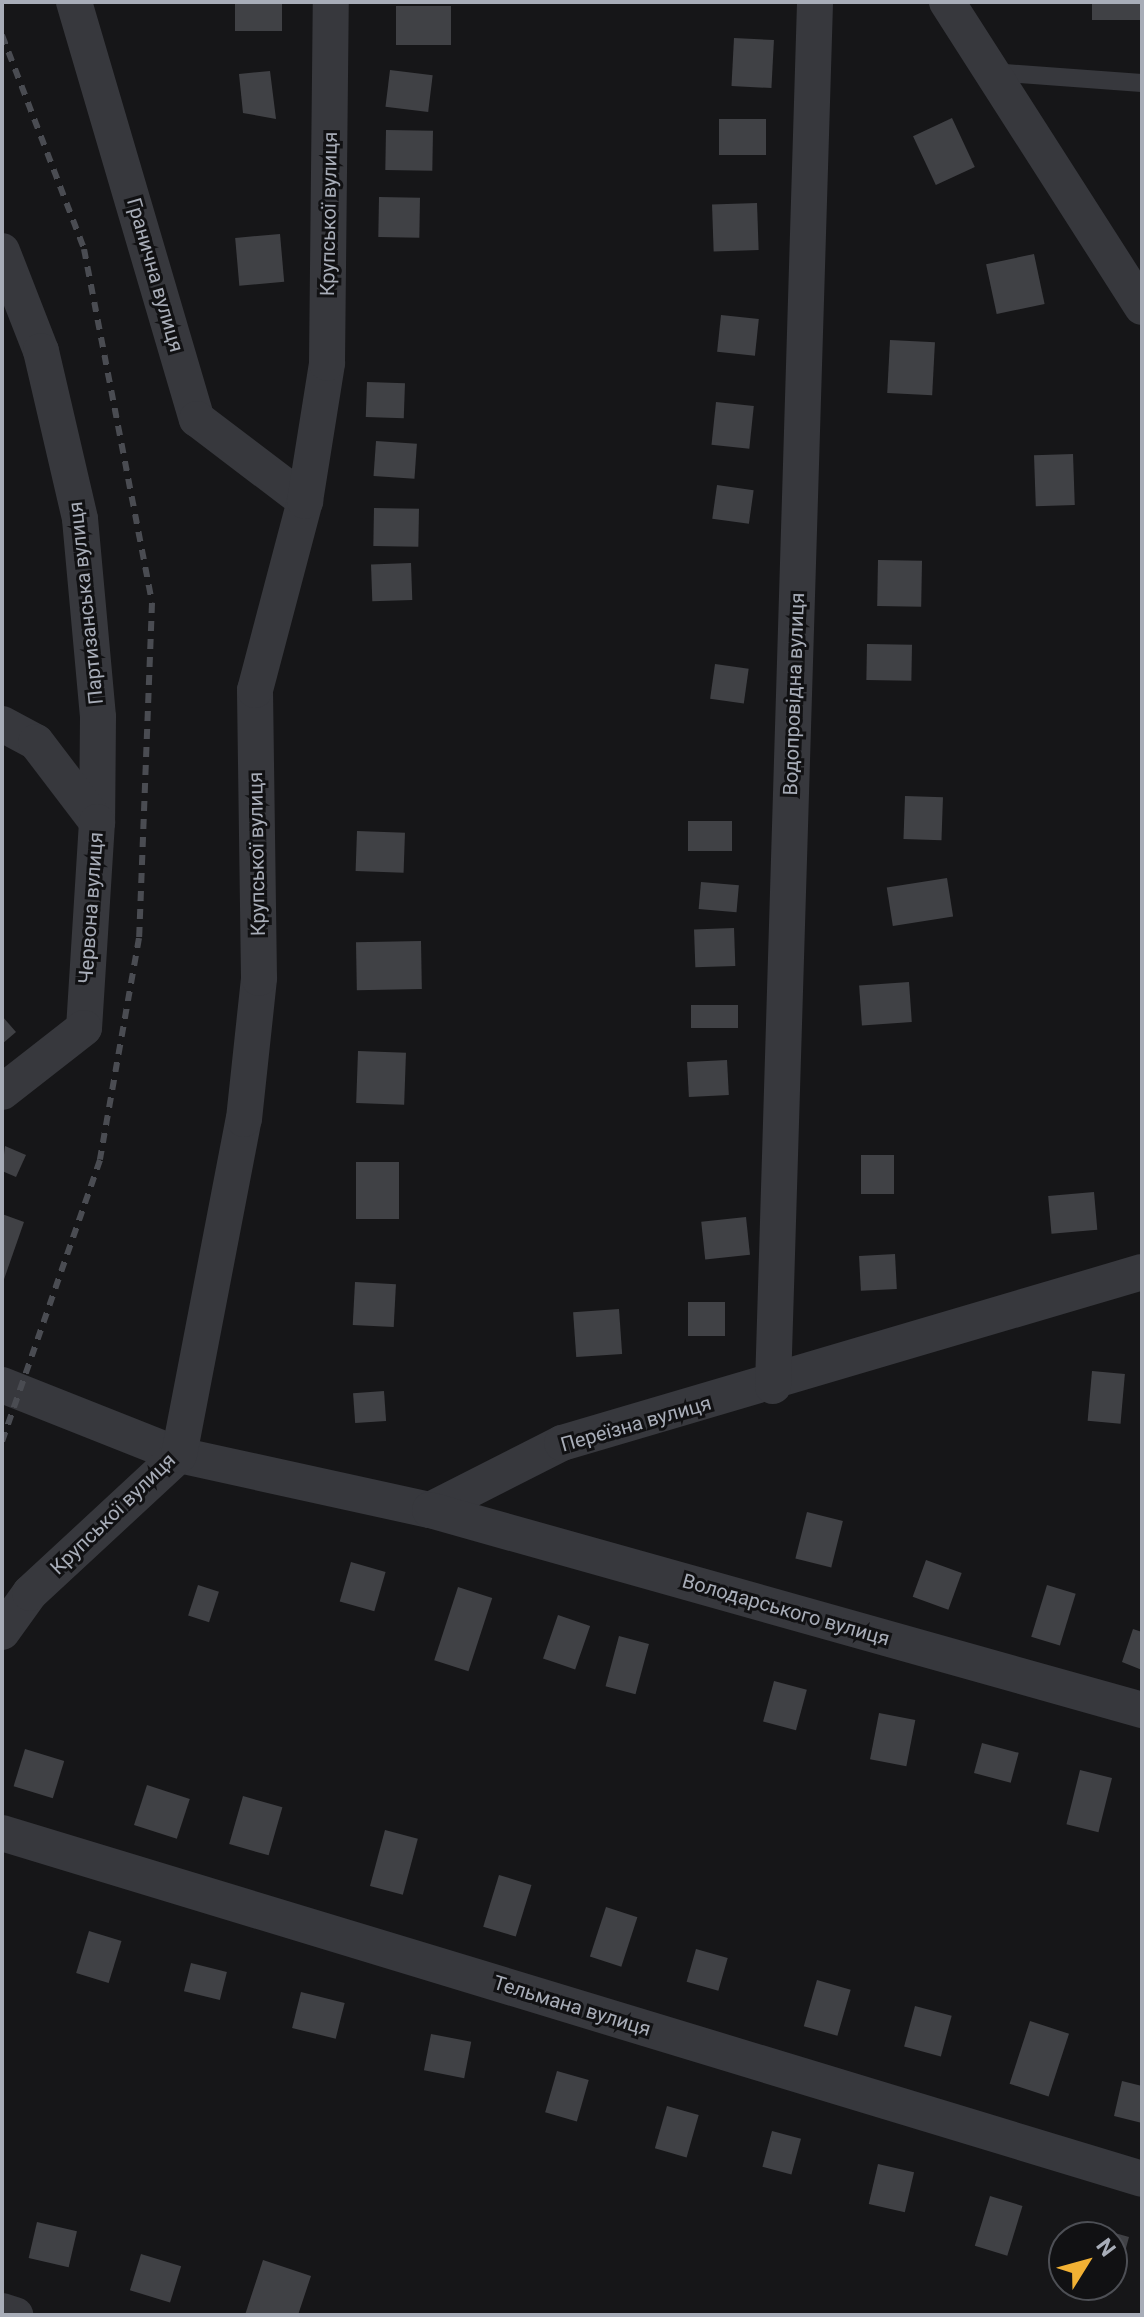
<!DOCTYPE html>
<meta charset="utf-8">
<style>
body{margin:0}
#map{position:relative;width:1144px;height:2317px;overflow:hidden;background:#161618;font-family:Roboto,sans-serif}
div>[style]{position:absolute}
.building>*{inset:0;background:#404145;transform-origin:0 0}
.lane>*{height:18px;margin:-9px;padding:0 9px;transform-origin:9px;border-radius:9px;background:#37383d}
.street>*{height:36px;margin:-18px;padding:0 18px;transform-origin:18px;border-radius:18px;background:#37383d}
.rail>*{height:6px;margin-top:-3px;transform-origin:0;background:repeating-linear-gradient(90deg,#4a4c52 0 10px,transparent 0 18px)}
span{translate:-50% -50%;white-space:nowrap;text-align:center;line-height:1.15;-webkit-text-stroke:6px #111113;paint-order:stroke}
.street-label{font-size:20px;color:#a8adb8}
.frame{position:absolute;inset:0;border:4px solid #a8adb8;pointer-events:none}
.north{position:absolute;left:1048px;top:2221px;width:80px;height:80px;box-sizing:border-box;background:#111113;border:2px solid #4d4f55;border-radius:50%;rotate:53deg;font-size:22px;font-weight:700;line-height:32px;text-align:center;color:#a8adb8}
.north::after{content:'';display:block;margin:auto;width:28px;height:36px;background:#f2b134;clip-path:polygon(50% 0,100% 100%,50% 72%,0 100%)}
</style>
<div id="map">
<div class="building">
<i style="left:235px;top:2px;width:47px;height:29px"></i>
<i style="left:1092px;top:2px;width:50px;height:18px"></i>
<i style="left:396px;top:6px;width:55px;height:39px"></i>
<i style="left:734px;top:38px;width:40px;height:48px;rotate:3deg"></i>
<i style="left:390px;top:70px;width:43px;height:37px;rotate:7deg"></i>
<i style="clip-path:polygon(270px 71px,276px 119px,243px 113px,239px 74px)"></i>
<i style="left:952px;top:118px;width:54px;height:43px;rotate:65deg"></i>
<i style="left:719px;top:119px;width:47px;height:36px"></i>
<i style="left:386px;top:130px;width:47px;height:40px;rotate:1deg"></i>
<i style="left:379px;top:197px;width:41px;height:40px;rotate:1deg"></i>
<i style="left:757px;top:203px;width:47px;height:45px;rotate:88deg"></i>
<i style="left:280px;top:234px;width:48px;height:45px;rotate:85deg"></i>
<i style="left:1034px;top:254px;width:51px;height:49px;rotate:78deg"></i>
<i style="left:721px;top:315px;width:38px;height:37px;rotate:6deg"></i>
<i style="left:890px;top:340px;width:45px;height:53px;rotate:3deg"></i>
<i style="left:367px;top:382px;width:38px;height:35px;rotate:2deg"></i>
<i style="left:716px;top:402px;width:38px;height:43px;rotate:6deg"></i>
<i style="left:376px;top:441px;width:41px;height:35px;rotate:4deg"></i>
<i style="left:1073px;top:454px;width:51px;height:39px;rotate:88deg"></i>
<i style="left:717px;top:485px;width:37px;height:34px;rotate:8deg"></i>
<i style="left:374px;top:508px;width:45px;height:38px;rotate:1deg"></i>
<i style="left:878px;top:560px;width:44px;height:46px;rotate:1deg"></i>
<i style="left:411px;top:563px;width:37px;height:40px;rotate:88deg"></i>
<i style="left:867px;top:644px;width:45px;height:36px;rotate:1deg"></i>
<i style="left:715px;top:664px;width:34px;height:35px;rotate:8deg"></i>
<i style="left:905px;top:796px;width:38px;height:43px;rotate:2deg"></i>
<i style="left:688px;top:821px;width:44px;height:30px"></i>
<i style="left:357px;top:831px;width:48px;height:40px;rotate:2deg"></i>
<i style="left:947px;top:878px;width:39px;height:61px;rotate:81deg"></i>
<i style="left:701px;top:882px;width:38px;height:27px;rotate:5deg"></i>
<i style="left:734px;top:928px;width:38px;height:40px;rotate:88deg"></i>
<i style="left:421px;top:941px;width:48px;height:65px;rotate:89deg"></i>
<i style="left:909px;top:982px;width:40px;height:50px;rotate:86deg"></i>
<i style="left:738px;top:1005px;width:23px;height:47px;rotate:90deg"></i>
<i style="clip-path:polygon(2px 1016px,16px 1032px,2px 1044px)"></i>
<i style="left:358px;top:1051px;width:48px;height:52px;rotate:2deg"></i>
<i style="left:727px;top:1060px;width:35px;height:40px;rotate:87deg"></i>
<i style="clip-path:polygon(5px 1146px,26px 1155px,16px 1177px,2px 1171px)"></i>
<i style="left:861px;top:1155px;width:33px;height:39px"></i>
<i style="left:356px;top:1162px;width:43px;height:57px"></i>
<i style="left:1094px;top:1192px;width:38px;height:46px;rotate:85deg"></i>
<i style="clip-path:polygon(2px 1214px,24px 1222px,2px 1285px)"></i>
<i style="left:746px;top:1217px;width:38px;height:45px;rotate:84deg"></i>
<i style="left:895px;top:1254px;width:35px;height:36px;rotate:87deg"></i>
<i style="left:355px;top:1282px;width:41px;height:43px;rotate:3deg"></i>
<i style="left:688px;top:1302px;width:37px;height:34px"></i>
<i style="left:619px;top:1309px;width:45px;height:46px;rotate:86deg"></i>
<i style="left:1092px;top:1371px;width:33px;height:50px;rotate:5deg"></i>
<i style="left:384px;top:1391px;width:30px;height:31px;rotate:86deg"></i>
<i style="left:807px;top:1512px;width:37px;height:48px;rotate:14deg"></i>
<i style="left:926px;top:1560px;width:38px;height:39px;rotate:20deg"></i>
<i style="left:351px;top:1562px;width:36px;height:41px;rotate:16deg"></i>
<i style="left:198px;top:1585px;width:22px;height:32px;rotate:18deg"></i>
<i style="left:1047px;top:1585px;width:30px;height:54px;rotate:17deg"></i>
<i style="left:458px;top:1587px;width:36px;height:77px;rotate:18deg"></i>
<i style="left:558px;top:1615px;width:34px;height:46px;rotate:19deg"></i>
<i style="clip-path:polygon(1133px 1629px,1142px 1632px,1142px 1670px,1122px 1662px)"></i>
<i style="left:619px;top:1636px;width:31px;height:52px;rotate:15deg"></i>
<i style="left:774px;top:1681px;width:34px;height:42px;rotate:15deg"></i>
<i style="left:879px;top:1713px;width:37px;height:47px;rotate:11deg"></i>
<i style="left:982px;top:1743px;width:38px;height:31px;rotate:15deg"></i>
<i style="left:25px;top:1749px;width:41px;height:39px;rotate:17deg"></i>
<i style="left:1080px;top:1770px;width:33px;height:56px;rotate:14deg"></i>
<i style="left:147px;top:1785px;width:45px;height:42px;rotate:18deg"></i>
<i style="left:243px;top:1796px;width:41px;height:50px;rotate:16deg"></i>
<i style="left:385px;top:1830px;width:34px;height:58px;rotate:15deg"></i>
<i style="left:499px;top:1875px;width:34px;height:54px;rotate:17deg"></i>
<i style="left:606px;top:1907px;width:33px;height:52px;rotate:18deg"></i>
<i style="left:89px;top:1931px;width:34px;height:44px;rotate:17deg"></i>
<i style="left:696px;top:1949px;width:33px;height:34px;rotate:16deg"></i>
<i style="left:191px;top:1963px;width:37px;height:29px;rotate:14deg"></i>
<i style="left:817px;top:1980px;width:35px;height:48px;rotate:16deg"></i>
<i style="left:301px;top:1992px;width:45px;height:37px;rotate:14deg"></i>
<i style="left:915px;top:2006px;width:38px;height:42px;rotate:15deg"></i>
<i style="left:1030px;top:2021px;width:41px;height:66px;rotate:18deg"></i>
<i style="left:431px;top:2034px;width:41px;height:37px;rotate:11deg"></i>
<i style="left:557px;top:2071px;width:33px;height:43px;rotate:16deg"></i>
<i style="clip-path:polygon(1122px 2081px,1142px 2086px,1142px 2123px,1114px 2116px)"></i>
<i style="left:667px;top:2106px;width:33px;height:44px;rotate:16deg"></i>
<i style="left:772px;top:2131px;width:30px;height:37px;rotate:15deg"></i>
<i style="left:878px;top:2164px;width:37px;height:41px;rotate:13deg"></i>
<i style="left:990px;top:2196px;width:34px;height:52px;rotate:17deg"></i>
<i style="left:37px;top:2222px;width:41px;height:37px;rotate:13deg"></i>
<i style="clip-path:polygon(1097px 2228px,1129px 2237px,1119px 2274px,1112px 2272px,1112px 2237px,1095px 2237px)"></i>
<i style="left:141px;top:2254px;width:42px;height:38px;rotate:17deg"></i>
<i style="clip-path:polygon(263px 2260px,311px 2276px,298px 2315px,245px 2315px)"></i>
</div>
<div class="lane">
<i style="left:992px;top:72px;width:150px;rotate:4.2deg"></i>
</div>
<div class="street">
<i style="left:74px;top:2px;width:435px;rotate:73.6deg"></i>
<i style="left:197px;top:419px;width:136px;rotate:37.2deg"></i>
<i style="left:947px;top:2px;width:362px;rotate:57.4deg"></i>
<i style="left:2px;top:251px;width:107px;rotate:68.7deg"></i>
<i style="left:41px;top:351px;width:172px;rotate:76.9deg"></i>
<i style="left:80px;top:519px;width:199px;rotate:84.8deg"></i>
<i style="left:98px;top:717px;width:105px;rotate:90.5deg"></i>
<i style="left:2px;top:724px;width:38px;rotate:28deg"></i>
<i style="left:36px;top:742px;width:101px;rotate:52.7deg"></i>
<i style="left:97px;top:822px;width:206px;rotate:93.6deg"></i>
<i style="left:84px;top:1028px;width:104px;rotate:142deg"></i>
<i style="left:2px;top:1385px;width:190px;rotate:21.6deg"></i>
<i style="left:179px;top:1455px;width:257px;rotate:12.4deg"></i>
<i style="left:430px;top:1510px;width:148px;rotate:-26.9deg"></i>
<i style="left:562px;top:1443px;width:605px;rotate:-16.43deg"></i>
<i style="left:773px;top:1386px;width:1385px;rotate:-88.26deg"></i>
<i style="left:430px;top:1510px;width:740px;rotate:15.69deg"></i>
<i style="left:2px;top:1632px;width:48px;rotate:-54.3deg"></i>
<i style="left:30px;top:1593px;width:203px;rotate:-42.8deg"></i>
<i style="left:179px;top:1455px;width:342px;rotate:-79.1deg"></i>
<i style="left:244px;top:1119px;width:142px;rotate:-83.9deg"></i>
<i style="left:259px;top:978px;width:288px;rotate:-90.8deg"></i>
<i style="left:255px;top:690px;width:196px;rotate:-75.2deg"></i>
<i style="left:305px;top:501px;width:140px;rotate:-80.9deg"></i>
<i style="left:327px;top:363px;width:361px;rotate:-89.4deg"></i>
<i style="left:2px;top:1833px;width:1191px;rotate:16.88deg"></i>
<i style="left:2px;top:2311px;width:14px;rotate:17deg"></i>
</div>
<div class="rail">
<i style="left:2px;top:35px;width:229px;rotate:69deg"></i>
<i style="left:84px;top:249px;width:360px;rotate:79.1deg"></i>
<i style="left:152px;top:603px;width:335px;rotate:92.2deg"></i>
<i style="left:139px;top:938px;width:225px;rotate:100deg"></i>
<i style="left:100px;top:1160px;width:298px;rotate:109.2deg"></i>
</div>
<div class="street-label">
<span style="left:329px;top:214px;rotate:-89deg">Крупської вулиця</span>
<span style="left:155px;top:275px;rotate:74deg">Гранична вулиця</span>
<span style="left:86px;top:603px;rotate:-96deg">Партизанська вулиця</span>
<span style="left:794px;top:694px;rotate:-88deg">Водопровідна вулиця</span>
<span style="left:257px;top:854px;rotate:-91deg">Крупської вулиця</span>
<span style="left:91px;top:908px;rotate:-86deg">Червона вулиця</span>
<span style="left:636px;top:1424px;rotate:-16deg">Переїзна вулиця</span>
<span style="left:113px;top:1514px;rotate:-44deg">Крупської вулиця</span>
<span style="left:786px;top:1610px;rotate:16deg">Володарського вулиця</span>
<span style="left:572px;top:2006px;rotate:17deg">Тельмана вулиця</span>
</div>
<div class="frame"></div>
<div class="north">N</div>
</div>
